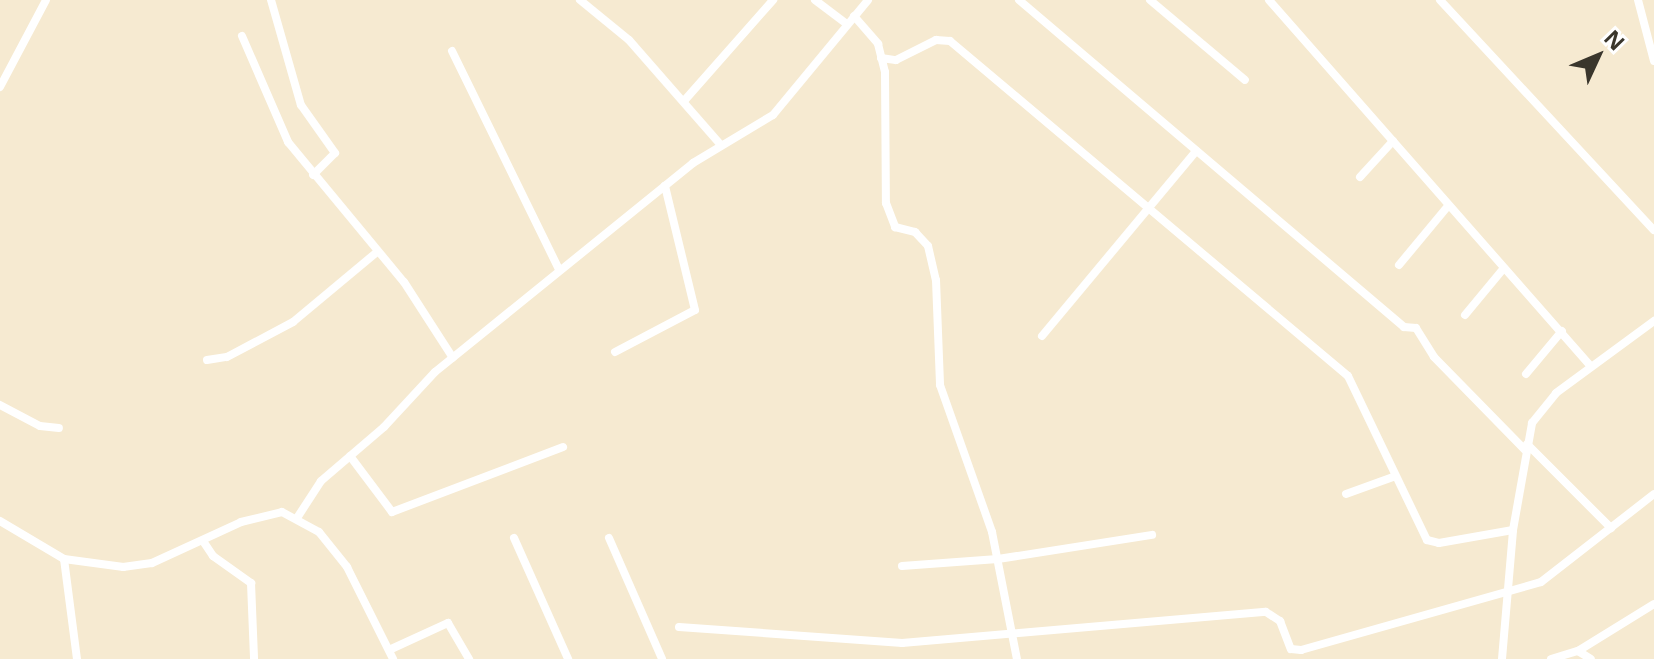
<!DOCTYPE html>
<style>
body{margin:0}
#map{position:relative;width:1654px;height:659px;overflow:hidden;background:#f6ead1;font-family:"Noto Sans",sans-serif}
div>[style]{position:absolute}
.minor>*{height:8px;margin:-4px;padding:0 4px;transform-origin:4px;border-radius:4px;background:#fff}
span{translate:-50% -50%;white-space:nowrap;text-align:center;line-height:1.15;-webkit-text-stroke:8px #fff;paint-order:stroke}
.north{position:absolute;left:1558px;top:16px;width:80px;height:80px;-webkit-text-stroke:6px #fff;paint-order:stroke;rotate:46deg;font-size:22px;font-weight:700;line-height:32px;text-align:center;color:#3a362c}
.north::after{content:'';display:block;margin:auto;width:28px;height:36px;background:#3a362c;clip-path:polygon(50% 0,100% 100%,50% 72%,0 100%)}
</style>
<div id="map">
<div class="minor">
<i style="left:271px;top:0;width:109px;rotate:74.1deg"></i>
<i style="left:301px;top:105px;width:59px;rotate:54.7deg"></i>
<i style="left:335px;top:153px;width:31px;rotate:135deg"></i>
<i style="left:580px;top:0;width:63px;rotate:39.2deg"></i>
<i style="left:629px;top:40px;width:138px;rotate:48.8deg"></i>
<i style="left:815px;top:0;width:40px;rotate:37deg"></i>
<i style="left:1019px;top:0;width:505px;rotate:40.34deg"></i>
<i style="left:1404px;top:327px;width:12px;rotate:5deg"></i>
<i style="left:1416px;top:328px;width:34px;rotate:58deg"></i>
<i style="left:1434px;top:357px;width:130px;rotate:45.6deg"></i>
<i style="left:1150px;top:0;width:124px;rotate:40.1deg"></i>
<i style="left:1269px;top:0;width:487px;rotate:48.7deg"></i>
<i style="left:1440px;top:0;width:314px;rotate:47.1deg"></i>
<i style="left:1638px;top:0;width:63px;rotate:75.3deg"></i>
<i style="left:854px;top:16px;width:37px;rotate:49deg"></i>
<i style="left:878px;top:44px;width:29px;rotate:76deg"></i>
<i style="left:885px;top:72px;width:131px;rotate:89.6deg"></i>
<i style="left:886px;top:203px;width:26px;rotate:69deg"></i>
<i style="left:895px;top:227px;width:21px;rotate:14deg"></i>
<i style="left:915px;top:232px;width:19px;rotate:47deg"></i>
<i style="left:928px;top:246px;width:35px;rotate:77deg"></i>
<i style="left:936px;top:280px;width:105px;rotate:87.8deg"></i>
<i style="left:940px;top:385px;width:156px;rotate:70.5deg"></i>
<i style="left:992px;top:532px;width:129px;rotate:78.9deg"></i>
<i style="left:242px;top:36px;width:116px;rotate:66.5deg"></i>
<i style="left:288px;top:142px;width:182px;rotate:50.4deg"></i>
<i style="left:404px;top:282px;width:90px;rotate:57.2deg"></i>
<i style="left:452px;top:51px;width:243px;rotate:63.9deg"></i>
<i style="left:881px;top:58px;width:15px;rotate:8deg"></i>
<i style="left:896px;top:60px;width:45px;rotate:-26.6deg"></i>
<i style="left:936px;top:40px;width:14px;rotate:4deg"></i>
<i style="left:950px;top:41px;width:520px;rotate:40.09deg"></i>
<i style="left:1348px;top:376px;width:182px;rotate:64.3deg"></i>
<i style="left:1427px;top:540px;width:12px;rotate:14deg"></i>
<i style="left:1439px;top:543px;width:75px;rotate:-10deg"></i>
<i style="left:0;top:87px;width:98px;rotate:-62.1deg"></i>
<i style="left:684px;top:101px;width:135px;rotate:-48.6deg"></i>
<i style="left:1360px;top:177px;width:49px;rotate:-47.5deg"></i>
<i style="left:1399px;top:265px;width:77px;rotate:-50.3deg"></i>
<i style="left:1465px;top:315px;width:61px;rotate:-50.3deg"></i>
<i style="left:1042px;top:336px;width:241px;rotate:-50.2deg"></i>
<i style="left:615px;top:352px;width:90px;rotate:-27.7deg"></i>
<i style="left:695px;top:310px;width:128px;rotate:-103.6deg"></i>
<i style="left:207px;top:360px;width:20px;rotate:-9deg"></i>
<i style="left:227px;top:357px;width:75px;rotate:-27.9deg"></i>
<i style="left:293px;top:322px;width:109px;rotate:-39.8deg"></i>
<i style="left:1526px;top:374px;width:56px;rotate:-50.1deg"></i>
<i style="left:0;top:405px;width:45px;rotate:27.7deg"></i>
<i style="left:40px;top:426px;width:19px;rotate:6deg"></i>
<i style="left:1527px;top:444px;width:119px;rotate:45deg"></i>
<i style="left:350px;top:456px;width:70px;rotate:53.1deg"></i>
<i style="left:392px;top:512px;width:183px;rotate:-20.8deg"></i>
<i style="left:1346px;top:494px;width:50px;rotate:-19.9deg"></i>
<i style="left:297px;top:518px;width:44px;rotate:-57deg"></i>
<i style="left:321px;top:481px;width:83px;rotate:-40.6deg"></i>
<i style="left:384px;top:427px;width:75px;rotate:-47.2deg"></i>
<i style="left:435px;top:372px;width:332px;rotate:-39deg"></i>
<i style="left:693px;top:163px;width:93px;rotate:-31deg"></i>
<i style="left:773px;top:115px;width:149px;rotate:-50.4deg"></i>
<i style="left:0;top:521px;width:74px;rotate:30.7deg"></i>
<i style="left:64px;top:559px;width:60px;rotate:7.7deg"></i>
<i style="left:123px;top:567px;width:29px;rotate:-8deg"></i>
<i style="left:152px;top:563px;width:98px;rotate:-24.7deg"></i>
<i style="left:241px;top:522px;width:42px;rotate:-13.7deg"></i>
<i style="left:282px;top:512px;width:42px;rotate:28.4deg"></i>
<i style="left:319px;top:532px;width:45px;rotate:51.3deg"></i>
<i style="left:347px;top:567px;width:103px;rotate:63.4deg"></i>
<i style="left:514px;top:538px;width:133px;rotate:65.9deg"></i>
<i style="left:609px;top:538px;width:132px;rotate:66.3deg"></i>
<i style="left:203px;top:541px;width:18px;rotate:56deg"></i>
<i style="left:213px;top:556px;width:47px;rotate:35.4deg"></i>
<i style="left:251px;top:583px;width:76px;rotate:87.7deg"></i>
<i style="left:64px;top:559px;width:101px;rotate:82.6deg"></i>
<i style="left:902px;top:566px;width:96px;rotate:-4.2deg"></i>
<i style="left:998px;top:559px;width:156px;rotate:-8.9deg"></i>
<i style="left:679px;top:627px;width:224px;rotate:4.1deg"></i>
<i style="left:902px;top:643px;width:365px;rotate:-4.9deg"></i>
<i style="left:1266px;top:612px;width:17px;rotate:33deg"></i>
<i style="left:1280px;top:621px;width:30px;rotate:69deg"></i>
<i style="left:1291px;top:649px;width:10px;rotate:6deg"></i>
<i style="left:1301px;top:650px;width:249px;rotate:-15.8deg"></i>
<i style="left:1541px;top:582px;width:143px;rotate:-37.9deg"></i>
<i style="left:389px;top:650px;width:65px;rotate:-24.6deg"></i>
<i style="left:448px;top:623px;width:42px;rotate:59.7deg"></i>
<i style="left:1578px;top:651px;width:89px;rotate:-31.7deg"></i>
<i style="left:1502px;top:659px;width:129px;rotate:-85.1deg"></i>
<i style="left:1513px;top:530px;width:109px;rotate:-79.9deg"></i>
<i style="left:1532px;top:423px;width:38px;rotate:-51deg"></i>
<i style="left:1556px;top:393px;width:122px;rotate:-36.3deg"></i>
<i style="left:1551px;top:659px;width:28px;rotate:-17deg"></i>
<i style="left:1578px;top:651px;width:15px;rotate:32deg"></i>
</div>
<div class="north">N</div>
</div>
